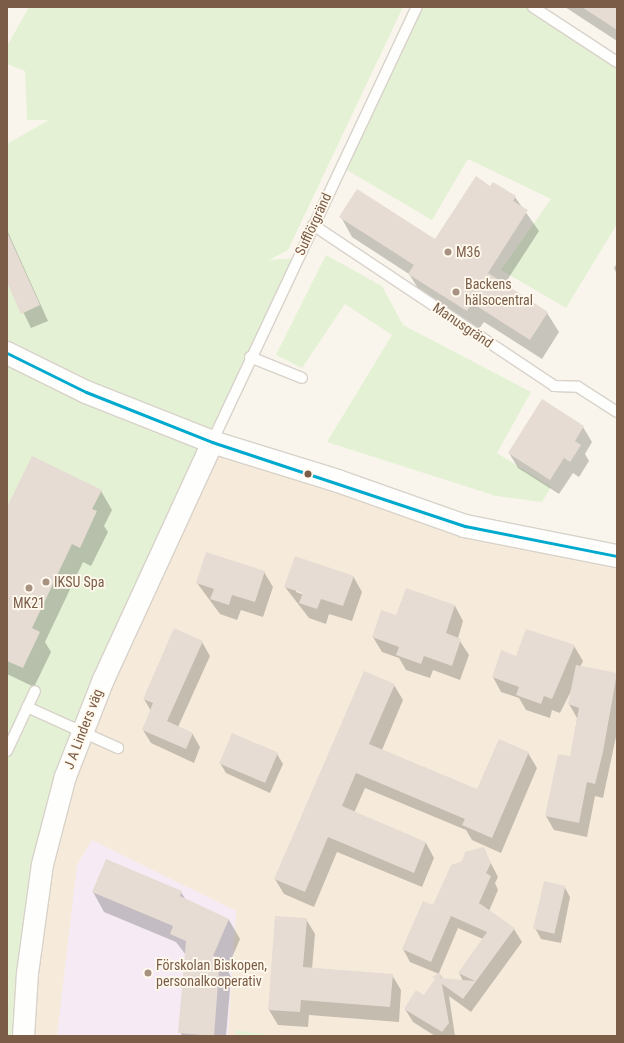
<!DOCTYPE html>
<meta charset="utf-8">
<style>
body{margin:0}
#map{position:relative;width:624px;height:1043px;overflow:hidden;background:#f9f5ec;font-family:"Roboto Condensed",sans-serif}
div>[style]{position:absolute}
.residential>*{inset:0;background:#f6ebdb}
.education>*{inset:0;background:#f6ebf4}
.green>*{inset:0;background:#e4f1d5}
.shadow>*{inset:0;background:#0003}
.building>*{inset:0;background:#e6dcd3;transform-origin:0 0}
.roads{filter:drop-shadow(1px 0 #d8d2ca) drop-shadow(-1px 0 #d8d2ca) drop-shadow(0 1px #d8d2ca) drop-shadow(0 -1px #d8d2ca)}
.service>*{height:10px;margin:-5px;padding:0 5px;transform-origin:5px;border-radius:5px;background:#fefefc}
.minor>*{height:21px;margin:-10.5px;padding:0 10.5px;transform-origin:10.5px;border-radius:10.5px;background:#fefefc}
.tertiary>*{height:22px;margin:-11px;padding:0 11px;transform-origin:11px;border-radius:11px;background:#fefefc}
.bus-1>*{height:3px;margin:-1.5px;padding:0 1.5px;transform-origin:1.5px;border-radius:1.5px;background:#00a9ce}
.dots>*{width:11px;height:11px;translate:-50% -50%;box-sizing:border-box;border:2px solid #fff9ee;border-radius:50%}
span{translate:-50% -50%;white-space:nowrap;text-align:center;line-height:1.15;-webkit-text-stroke:3.5px #fff9ee;paint-order:stroke}
.street-label{font-size:14px;color:#7b5c47}
.poi-label{font-size:14px;color:#7b5c47}
.left{translate:0 -50%;text-align:left}
.frame{position:absolute;inset:0;border:8px solid #7b5c47;pointer-events:none}
</style>
<div id="map">
<div class="residential">
<i style="clip-path:polygon(212px 442px,308px 473px,617px 556px,617px 1036px,23px 1036px,65px 776px)"></i>
</div>
<div class="education">
<i style="clip-path:polygon(92px 840px,236px 911px,228px 1036px,57px 1036px,77px 865px)"></i>
</div>
<div class="green">
<i style="clip-path:polygon(29px 7px,403px 7px,288px 250px,269px 260px,297px 258px,65px 776px,23px 1036px,7px 1036px,7px 144px,49px 120px,27px 120px,25px 71px,7px 64px,7px 46px)"></i>
<i style="clip-path:polygon(417px 7px,533px 7px,617px 62px,617px 224px,566px 308px,501px 270px,551px 199px,468px 159px,432px 220px,340px 166px)"></i>
<i style="clip-path:polygon(326px 255px,382px 286px,403px 325px,531px 392px,497px 453px,551px 487px,542px 502px,496px 496px,327px 442px,392px 335px,345px 304px,302px 368px,276px 355px)"></i>
<i style="clip-path:polygon(235px 1030px,276px 1036px,235px 1036px)"></i>
</div>
<div class="shadow">
<i style="clip-path:polygon(565px 7px,617px 7px,617px 41px)"></i>
<i style="clip-path:polygon(491px 187px,515px 197px,539px 231px,504px 285px,547px 313px,559px 332px,542px 359px,484px 322px,478px 330px,421px 293px,409px 274px,352px 237px,341px 217px,435px 240px)"></i>
<i style="clip-path:polygon(7px 230px,48px 321px,31px 328px,7px 279px)"></i>
<i style="clip-path:polygon(617px 263px,617px 274px,614px 268px)"></i>
<i style="clip-path:polygon(583px 427px,592px 442px,585px 454px,589px 461px,579px 477px,573px 473px,559px 494px,518px 468px,509px 453px)"></i>
<i style="clip-path:polygon(101px 491px,112px 510px,104px 526px,108px 532px,91px 566px,83px 562px,45px 642px,51px 652px,34px 687px,7px 674px,7px 509px)"></i>
<i style="clip-path:polygon(264px 572px,273px 587px,263px 617px,241px 610px,237px 620px,220px 614px,197px 583px)"></i>
<i style="clip-path:polygon(evenodd,353px 576px,362px 592px,352px 621px,329px 614px,326px 624px,309px 618px,285px 587px,353px 576px,296px 590px,308px 594px,307px 596px,296px 592px,296px 590px)"></i>
<i style="clip-path:polygon(406px 590px,455px 606px,463px 621px,458px 638px,469px 655px,460px 680px,433px 670px,430px 678px,406px 670px,399px 658px,382px 652px,373px 637px,397px 617px)"></i>
<i style="clip-path:polygon(202px 642px,210px 656px,178px 727px,192px 733px,200px 747px,194px 763px,151px 743px,143px 730px,151px 711px,144px 699px)"></i>
<i style="clip-path:polygon(574px 646px,583px 661px,580px 667px,617px 674px,617px 732px,603px 798px,595px 796px,587px 837px,554px 830px,546px 816px,559px 755px,571px 757px,577px 718px,569px 704px,572px 689px,560px 713px,552px 710px,550px 718px,526px 710px,519px 698px,501px 692px,493px 677px,517px 657px)"></i>
<i style="clip-path:polygon(394px 685px,403px 700px,382px 750px,478px 790px,528px 753px,537px 768px,501px 853px,472px 840px,466px 830px,365px 788px,354px 813px,426px 843px,434px 858px,422px 887px,337px 852px,314px 907px,284px 894px,275px 879px)"></i>
<i style="clip-path:polygon(277px 754px,283px 764px,270px 793px,226px 773px,220px 763px)"></i>
<i style="clip-path:polygon(evenodd,483px 848px,498px 877px,495px 883px,498px 890px,489px 911px,514px 929px,522px 942px,471px 1012px,449px 996px,455px 1036px,435px 1036px,413px 1022px,405px 1009px,424px 997px,439px 974px,410px 962px,403px 949px,462px 862px,483px 848px,458px 928px,483px 939px,459px 973px,463px 981px,443px 979px,439px 973px,458px 928px)"></i>
<i style="clip-path:polygon(564px 886px,570px 897px,561px 943px,541px 939px,535px 928px)"></i>
<i style="clip-path:polygon(93px 892px,181px 892px,186px 900px,229px 920px,240px 939px,227px 969px,231px 977px,226px 1036px,181px 1036px,186px 955px,176px 942px,104px 912px)"></i>
<i style="clip-path:polygon(306px 919px,315px 934px,312px 969px,392px 975px,401px 990px,399px 1022px,309px 1015px,308px 1027px,278px 1025px,269px 1010px)"></i>
</div>
<div class="building">
<i style="clip-path:polygon(582px 7px,617px 7px,617px 30px)"></i>
<i style="clip-path:polygon(476px 176px,490px 186px,493px 182px,516px 196px,513px 201px,528px 210px,488px 273px,548px 312px,530px 340px,472px 303px,467px 311px,408px 274px,414px 265px,339px 217px,357px 189px,435px 239px)"></i>
<i style="clip-path:polygon(7px 232px,40px 305px,21px 314px,7px 282px)"></i>
<i style="clip-path:polygon(542px 399px,584px 426px,575px 441px,581px 445px,570px 462px,564px 458px,550px 480px,508px 453px)"></i>
<i style="clip-path:polygon(32px 456px,102px 490px,92px 509px,97px 511px,80px 548px,72px 544px,32px 628px,40px 632px,23px 668px,7px 661px,7px 507px)"></i>
<i style="clip-path:polygon(206px 552px,265px 571px,255px 602px,232px 595px,229px 605px,210px 599px,214px 589px,196px 583px)"></i>
<i style="clip-path:polygon(295px 556px,354px 576px,343px 606px,321px 599px,317px 609px,299px 603px,303px 593px,284px 587px)"></i>
<i style="clip-path:polygon(406px 588px,455px 605px,446px 633px,461px 639px,452px 666px,424px 656px,421px 664px,396px 655px,399px 647px,372px 637px,381px 610px,396px 615px)"></i>
<i style="clip-path:polygon(174px 628px,203px 641px,167px 721px,193px 733px,186px 749px,142px 730px,153px 703px,143px 699px)"></i>
<i style="clip-path:polygon(526px 629px,575px 645px,552px 699px,544px 696px,541px 704px,516px 695px,519px 687px,492px 677px,501px 650px,516px 656px)"></i>
<i style="clip-path:polygon(576px 665px,617px 673px,603px 752px,595px 784px,587px 782px,579px 823px,545px 816px,558px 754px,570px 756px,579px 708px,568px 704px)"></i>
<i style="clip-path:polygon(364px 671px,395px 684px,369px 744px,477px 789px,499px 739px,529px 752px,492px 838px,462px 825px,465px 819px,356px 773px,342px 806px,426px 842px,414px 873px,328px 837px,305px 892px,274px 879px)"></i>
<i style="left:232px;top:733px;width:50px;height:33px;rotate:23deg"></i>
<i style="clip-path:polygon(484px 847px,491px 863px,486px 873px,491px 876px,479px 903px,515px 928px,463px 999px,442px 984px,449px 1023px,442px 1032px,404px 1009px,416px 990px,424px 995px,435px 979px,432px 977px,440px 972px,441px 978px,475px 981px,458px 973px,487px 932px,451px 916px,431px 962px,402px 949px,423px 901px,433px 905px,451px 865px,462px 861px,465px 852px)"></i>
<i style="clip-path:polygon(106px 859px,182px 891px,180px 896px,229px 919px,213px 956px,220px 957px,214px 1036px,178px 1033px,186px 941px,170px 934px,173px 926px,92px 892px)"></i>
<i style="left:544px;top:881px;width:22px;height:49px;rotate:13deg"></i>
<i style="clip-path:polygon(275px 916px,307px 918px,303px 967px,393px 974px,390px 1007px,301px 1000px,300px 1012px,268px 1010px)"></i>
</div>
<div class="roads">
<div class="service">
<i style="left:533px;top:7px;width:100px;rotate:33.2deg"></i>
<i style="left:313px;top:225px;width:290px;rotate:33.7deg"></i>
<i style="left:554px;top:386px;width:24px;rotate:2deg"></i>
<i style="left:578px;top:387px;width:46px;rotate:32.7deg"></i>
<i style="left:250px;top:357px;width:56px;rotate:22deg"></i>
<i style="left:212px;top:442px;width:481px;rotate:-64.8deg"></i>
<i style="left:27px;top:707px;width:100px;rotate:24.3deg"></i>
<i style="left:7px;top:751px;width:66px;rotate:-65deg"></i>
</div>
<div class="minor">
<i style="left:23px;top:1036px;width:63px;rotate:-86.4deg"></i>
<i style="left:27px;top:973px;width:110px;rotate:-82.2deg"></i>
<i style="left:42px;top:864px;width:91px;rotate:-75.4deg"></i>
<i style="left:65px;top:776px;width:104px;rotate:-68.6deg"></i>
<i style="left:103px;top:679px;width:261px;rotate:-65.3deg"></i>
</div>
<div class="tertiary">
<i style="left:7px;top:353px;width:88px;rotate:26.3deg"></i>
<i style="left:86px;top:392px;width:136px;rotate:21.6deg"></i>
<i style="left:212px;top:442px;width:132px;rotate:17.2deg"></i>
<i style="left:338px;top:481px;width:135px;rotate:19.5deg"></i>
<i style="left:465px;top:526px;width:155px;rotate:11.2deg"></i>
</div>
</div>
<div class="bus-1">
<i style="left:7px;top:353px;width:88px;rotate:26.3deg"></i>
<i style="left:86px;top:392px;width:136px;rotate:21.6deg"></i>
<i style="left:212px;top:442px;width:267px;rotate:18.4deg"></i>
<i style="left:465px;top:526px;width:155px;rotate:11.2deg"></i>
</div>
<div class="dots">
<i style="left:448px;top:252px;background:#a79281"></i>
<i style="left:456px;top:292px;background:#a79281"></i>
<i style="left:308px;top:474px;background:#7b5c47"></i>
<i style="left:46px;top:582px;background:#a79281"></i>
<i style="left:29px;top:588px;background:#a79281"></i>
<i style="left:148px;top:973px;background:#a79281"></i>
</div>
<div class="street-label">
<span style="left:313px;top:224px;rotate:-65deg">Sufflörgränd</span>
<span style="left:463px;top:325px;rotate:34deg">Manusgränd</span>
<span style="left:83px;top:729px;rotate:-69deg">J A Linders väg</span>
</div>
<div class="poi-label">
<span class="left" style="left:456px;top:252px">M36</span>
<span class="left" style="left:465px;top:292px">Backens<br>hälsocentral</span>
<span class="left" style="left:54px;top:582px">IKSU Spa</span>
<span style="left:29px;top:603px">MK21</span>
<span class="left" style="left:156px;top:973px">Förskolan Biskopen,<br>personalkooperativ</span>
</div>
<div class="frame"></div>
</div>
